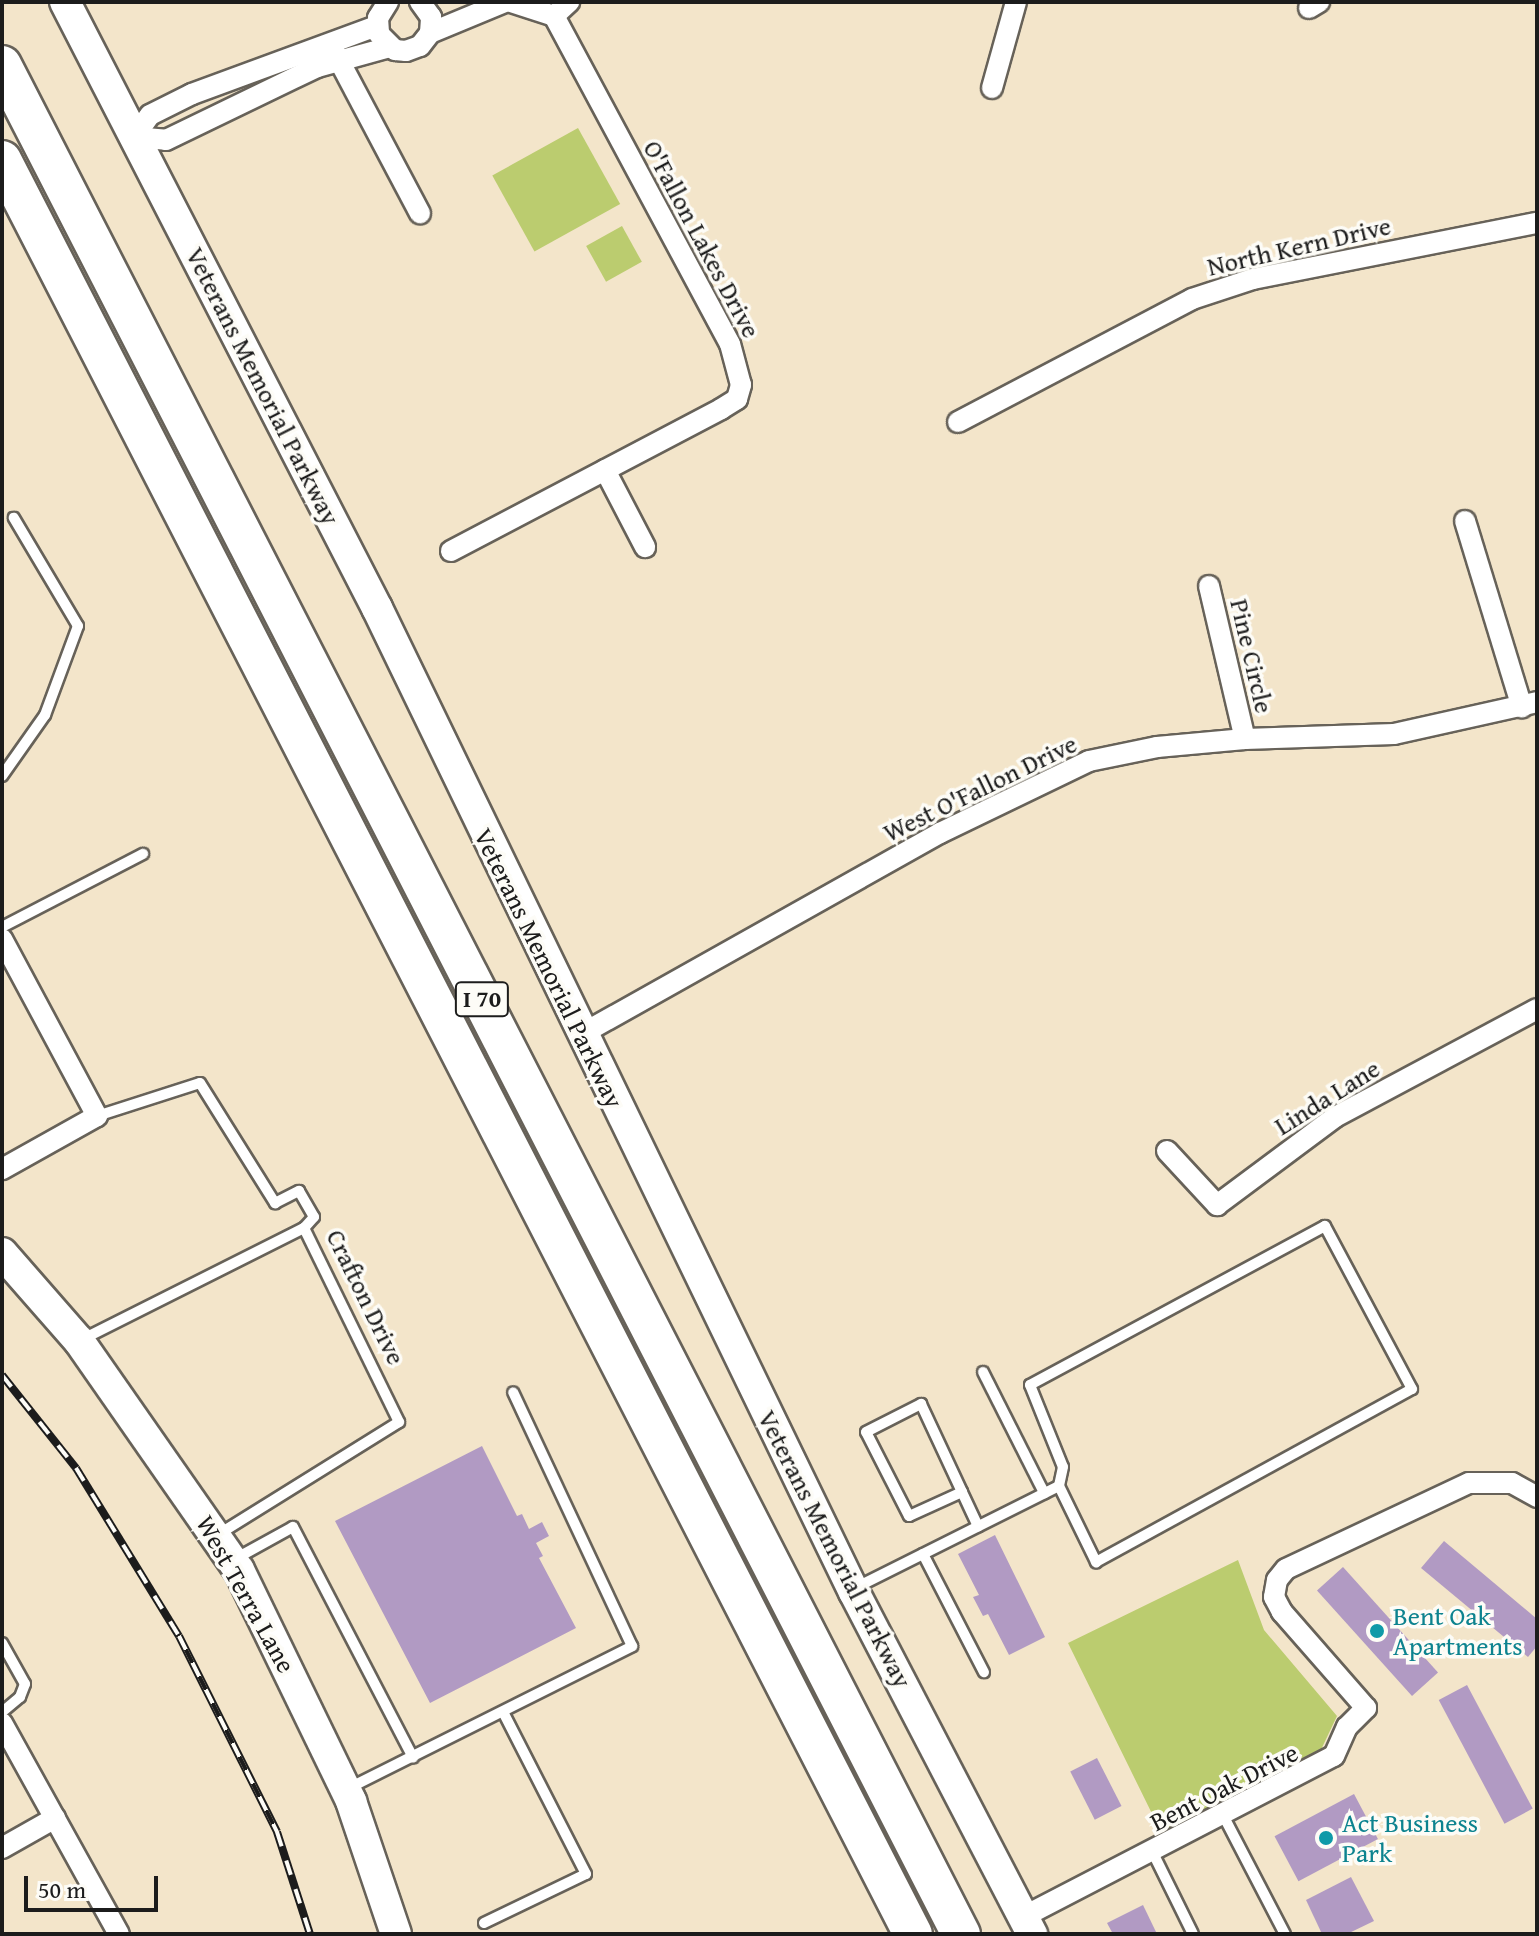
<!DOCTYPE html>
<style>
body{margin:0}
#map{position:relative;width:1539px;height:1936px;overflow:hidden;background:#f3e5ca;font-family:"Gentium Book Plus",serif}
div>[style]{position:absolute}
.green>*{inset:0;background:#bbcc6f;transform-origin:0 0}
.building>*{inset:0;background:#b19ac3;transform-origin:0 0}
.roads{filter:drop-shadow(2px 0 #676259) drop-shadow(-2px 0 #676259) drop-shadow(0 2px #676259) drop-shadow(0 -2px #676259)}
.lane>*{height:10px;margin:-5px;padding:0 5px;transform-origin:5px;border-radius:5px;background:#fff}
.street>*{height:20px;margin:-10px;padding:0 10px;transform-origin:10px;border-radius:10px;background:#fff}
.secondary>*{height:30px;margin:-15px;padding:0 15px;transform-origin:15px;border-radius:15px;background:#fff}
.highway>*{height:38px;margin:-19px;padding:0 19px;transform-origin:19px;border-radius:19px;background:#fff}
.rail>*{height:8px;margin-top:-4px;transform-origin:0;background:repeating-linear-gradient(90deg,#fdfcf7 0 15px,#1c1c1c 0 30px);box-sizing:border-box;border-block:2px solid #1c1c1c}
.dots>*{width:22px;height:22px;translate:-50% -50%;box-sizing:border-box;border:4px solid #fdfcf7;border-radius:50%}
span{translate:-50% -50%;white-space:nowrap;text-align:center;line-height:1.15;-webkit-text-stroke:7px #fdfcf7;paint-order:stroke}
.shield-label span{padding:2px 6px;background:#fdfcf7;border:2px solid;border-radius:6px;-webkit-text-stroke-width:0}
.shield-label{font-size:24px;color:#1c1c1c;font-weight:700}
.street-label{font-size:26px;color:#1c1c1c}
.culture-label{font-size:26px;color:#0d838f}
.left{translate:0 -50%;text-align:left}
.frame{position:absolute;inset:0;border:4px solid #1c1c1c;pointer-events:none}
.scale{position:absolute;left:24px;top:1876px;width:134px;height:36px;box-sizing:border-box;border:4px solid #1c1c1c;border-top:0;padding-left:10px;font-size:24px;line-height:28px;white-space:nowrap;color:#1c1c1c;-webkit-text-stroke:6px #fdfcf7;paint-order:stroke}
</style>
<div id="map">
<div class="green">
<i style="left:578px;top:128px;width:87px;height:98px;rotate:61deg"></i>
<i style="left:622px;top:226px;width:41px;height:41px;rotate:61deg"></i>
<i style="clip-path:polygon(1238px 1560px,1264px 1630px,1337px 1716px,1319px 1754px,1163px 1836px,1068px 1643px)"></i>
</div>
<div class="building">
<i style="clip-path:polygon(482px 1446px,517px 1516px,522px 1514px,529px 1529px,542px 1522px,549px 1536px,536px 1543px,543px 1556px,539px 1558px,576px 1628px,430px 1703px,335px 1521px)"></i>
<i style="clip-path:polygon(995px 1535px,1045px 1637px,1009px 1655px,988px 1614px,983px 1616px,973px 1597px,979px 1595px,958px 1554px)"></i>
<i style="clip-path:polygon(1444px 1541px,1537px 1619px,1537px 1646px,1528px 1657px,1421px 1568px)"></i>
<i style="left:1343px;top:1567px;width:142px;height:35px;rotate:48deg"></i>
<i style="left:1467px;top:1685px;width:140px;height:32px;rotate:62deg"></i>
<i style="left:1097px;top:1758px;width:54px;height:30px;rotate:63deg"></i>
<i style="left:1354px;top:1794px;width:51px;height:90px;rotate:62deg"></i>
<i style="clip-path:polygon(1351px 1877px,1374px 1921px,1347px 1934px,1322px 1934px,1306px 1900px)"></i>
<i style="clip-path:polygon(1143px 1905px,1157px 1934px,1113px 1934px,1107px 1923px)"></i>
</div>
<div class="roads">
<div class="lane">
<i style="left:2px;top:776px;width:75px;rotate:-54.8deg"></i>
<i style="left:45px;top:715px;width:95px;rotate:-69.7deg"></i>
<i style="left:78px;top:626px;width:126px;rotate:-120.7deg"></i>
<i style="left:2px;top:927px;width:159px;rotate:-27.4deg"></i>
<i style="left:97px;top:1116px;width:108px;rotate:-17.8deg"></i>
<i style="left:200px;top:1083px;width:142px;rotate:58deg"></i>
<i style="left:275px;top:1203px;width:27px;rotate:-27deg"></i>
<i style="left:299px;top:1191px;width:30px;rotate:60deg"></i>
<i style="left:314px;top:1217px;width:15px;rotate:132deg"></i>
<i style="left:81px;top:1340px;width:250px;rotate:-26.7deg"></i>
<i style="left:304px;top:1228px;width:216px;rotate:63.9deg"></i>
<i style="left:399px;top:1422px;width:212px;rotate:148.1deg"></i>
<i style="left:983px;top:1372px;width:136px;rotate:63.2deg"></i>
<i style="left:962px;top:1492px;width:58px;rotate:155.6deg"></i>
<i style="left:909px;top:1516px;width:94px;rotate:-117.1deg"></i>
<i style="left:866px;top:1432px;width:62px;rotate:-27deg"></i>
<i style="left:921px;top:1404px;width:97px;rotate:65deg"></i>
<i style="left:962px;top:1492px;width:38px;rotate:65deg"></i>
<i style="left:923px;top:1554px;width:133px;rotate:62.7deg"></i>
<i style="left:235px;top:1559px;width:66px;rotate:-28.9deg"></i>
<i style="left:293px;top:1527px;width:260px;rotate:62.5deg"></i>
<i style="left:855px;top:1588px;width:228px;rotate:-26.6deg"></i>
<i style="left:1059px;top:1486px;width:85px;rotate:64deg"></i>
<i style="left:1096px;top:1562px;width:360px;rotate:-28.7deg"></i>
<i style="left:1412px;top:1389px;width:185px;rotate:-118.1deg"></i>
<i style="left:1325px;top:1226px;width:335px;rotate:151.7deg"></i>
<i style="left:1030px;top:1385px;width:88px;rotate:68.1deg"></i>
<i style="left:1063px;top:1467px;width:19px;rotate:102deg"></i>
<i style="left:2px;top:1643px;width:47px;rotate:60.7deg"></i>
<i style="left:25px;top:1684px;width:14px;rotate:111deg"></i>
<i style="left:20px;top:1697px;width:23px;rotate:140deg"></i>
<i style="left:347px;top:1789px;width:319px;rotate:-26.6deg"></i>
<i style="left:632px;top:1646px;width:280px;rotate:-115.1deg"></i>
<i style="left:1224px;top:1817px;width:132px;rotate:62.5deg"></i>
<i style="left:1153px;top:1853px;width:90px;rotate:63.7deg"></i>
<i style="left:484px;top:1923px;width:113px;rotate:-25.7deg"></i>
<i style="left:586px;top:1874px;width:182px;rotate:-117.1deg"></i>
</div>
<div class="street">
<i style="left:388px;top:2px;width:19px;rotate:122deg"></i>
<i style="left:378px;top:18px;width:16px;rotate:86deg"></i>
<i style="left:379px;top:34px;width:23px;rotate:45deg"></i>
<i style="left:395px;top:50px;width:11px;rotate:5deg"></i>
<i style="left:406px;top:51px;width:15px;rotate:-20deg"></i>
<i style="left:420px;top:46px;width:16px;rotate:-52deg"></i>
<i style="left:430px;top:33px;width:16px;rotate:-86deg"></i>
<i style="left:431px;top:17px;width:19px;rotate:-126deg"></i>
<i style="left:1309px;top:8px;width:12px;rotate:-31deg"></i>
<i style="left:554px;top:16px;width:21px;rotate:-43deg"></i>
<i style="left:430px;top:33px;width:81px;rotate:-22.5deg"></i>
<i style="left:333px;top:49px;width:186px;rotate:62.1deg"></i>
<i style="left:992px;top:88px;width:89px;rotate:-74.4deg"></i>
<i style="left:134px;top:137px;width:32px;rotate:5deg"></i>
<i style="left:166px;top:140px;width:168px;rotate:-25.8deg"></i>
<i style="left:317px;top:67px;width:76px;rotate:-15.3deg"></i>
<i style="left:134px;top:137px;width:27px;rotate:-54deg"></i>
<i style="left:150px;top:115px;width:47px;rotate:-26.6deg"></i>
<i style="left:192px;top:94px;width:197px;rotate:-20.2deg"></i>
<i style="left:958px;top:422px;width:264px;rotate:-27.7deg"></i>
<i style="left:1192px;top:299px;width:64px;rotate:-18.2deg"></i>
<i style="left:1253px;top:279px;width:289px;rotate:-11.2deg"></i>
<i style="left:605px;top:470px;width:87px;rotate:62.5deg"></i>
<i style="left:1465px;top:521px;width:195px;rotate:73deg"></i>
<i style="left:451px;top:551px;width:305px;rotate:-27.7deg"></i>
<i style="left:721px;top:409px;width:19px;rotate:-32deg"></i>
<i style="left:737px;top:399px;width:15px;rotate:-74deg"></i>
<i style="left:741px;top:385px;width:42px;rotate:-105deg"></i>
<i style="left:730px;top:344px;width:372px;rotate:-118.2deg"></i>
<i style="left:554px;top:16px;width:45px;rotate:-162deg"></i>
<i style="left:1209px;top:586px;width:157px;rotate:76.8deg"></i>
<i style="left:2px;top:939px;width:201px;rotate:61.8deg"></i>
<i style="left:97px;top:1116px;width:109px;rotate:150.8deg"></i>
<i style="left:580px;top:1035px;width:413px;rotate:-29.3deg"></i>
<i style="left:940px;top:833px;width:165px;rotate:-25.8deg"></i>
<i style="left:1089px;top:761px;width:69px;rotate:-11.6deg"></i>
<i style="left:1157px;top:747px;width:88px;rotate:-5.2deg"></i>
<i style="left:1245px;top:739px;width:149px;rotate:-1.9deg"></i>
<i style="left:1394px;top:734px;width:147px;rotate:-12.6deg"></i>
<i style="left:1167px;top:1151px;width:74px;rotate:47.2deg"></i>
<i style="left:1217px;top:1205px;width:147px;rotate:-36.7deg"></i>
<i style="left:1335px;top:1117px;width:229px;rotate:-28.1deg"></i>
<i style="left:2px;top:1723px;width:241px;rotate:61deg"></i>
<i style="left:2px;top:1848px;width:61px;rotate:-29.5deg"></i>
<i style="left:1023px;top:1917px;width:350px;rotate:-27.4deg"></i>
<i style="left:1334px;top:1756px;width:32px;rotate:-66deg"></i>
<i style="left:1347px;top:1727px;width:27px;rotate:-45deg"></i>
<i style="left:1366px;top:1708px;width:128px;rotate:-131.2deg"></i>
<i style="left:1282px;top:1612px;width:17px;rotate:-118deg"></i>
<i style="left:1274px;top:1597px;width:17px;rotate:-80deg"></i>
<i style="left:1277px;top:1580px;width:14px;rotate:-51deg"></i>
<i style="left:1286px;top:1569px;width:202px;rotate:-25.2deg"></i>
<i style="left:1469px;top:1483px;width:43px"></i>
<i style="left:1512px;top:1483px;width:29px;rotate:29deg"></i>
</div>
<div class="secondary">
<i style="left:65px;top:2px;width:682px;rotate:62.76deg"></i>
<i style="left:377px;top:608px;width:1094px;rotate:64.14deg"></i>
<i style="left:854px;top:1592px;width:386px;rotate:62.5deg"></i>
<i style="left:2px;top:1253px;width:117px;rotate:48.8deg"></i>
<i style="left:79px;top:1341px;width:279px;rotate:55.1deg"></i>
<i style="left:239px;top:1570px;width:257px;rotate:64.1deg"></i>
<i style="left:351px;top:1801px;width:140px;rotate:71.3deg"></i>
</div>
<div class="highway">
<i style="left:2px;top:65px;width:2101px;rotate:62.84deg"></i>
<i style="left:2px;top:160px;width:1994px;rotate:62.82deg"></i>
</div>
</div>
<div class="rail">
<i style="left:2px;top:1375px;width:119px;rotate:51.5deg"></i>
<i style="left:76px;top:1468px;width:197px;rotate:58.5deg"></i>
<i style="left:179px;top:1636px;width:219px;rotate:63.4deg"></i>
<i style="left:277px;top:1832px;width:107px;rotate:72.1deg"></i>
</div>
<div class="dots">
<i style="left:1377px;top:1631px;background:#0f9aa8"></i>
<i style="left:1326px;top:1838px;background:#0f9aa8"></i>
</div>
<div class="shield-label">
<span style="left:482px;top:999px">I 70</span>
</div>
<div class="street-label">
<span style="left:702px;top:239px;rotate:62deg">O'Fallon Lakes Drive</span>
<span style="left:1299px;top:246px;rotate:-13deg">North Kern Drive</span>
<span style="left:263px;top:386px;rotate:63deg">Veterans Memorial Parkway</span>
<span style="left:1252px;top:656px;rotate:77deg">Pine Circle</span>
<span style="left:980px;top:788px;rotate:-26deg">West O'Fallon Drive</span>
<span style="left:549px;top:968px;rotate:64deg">Veterans Memorial Parkway</span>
<span style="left:1327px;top:1097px;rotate:-32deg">Linda Lane</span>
<span style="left:366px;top:1297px;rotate:64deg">Crafton Drive</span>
<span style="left:835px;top:1549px;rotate:63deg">Veterans Memorial Parkway</span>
<span style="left:246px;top:1594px;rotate:61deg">West Terra Lane</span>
<span style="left:1224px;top:1787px;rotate:-27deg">Bent Oak Drive</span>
</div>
<div class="culture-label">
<span class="left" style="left:1393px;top:1631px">Bent Oak<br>Apartments</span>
<span class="left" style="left:1342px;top:1838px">Act Business<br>Park</span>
</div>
<div class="frame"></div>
<div class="scale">50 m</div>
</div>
